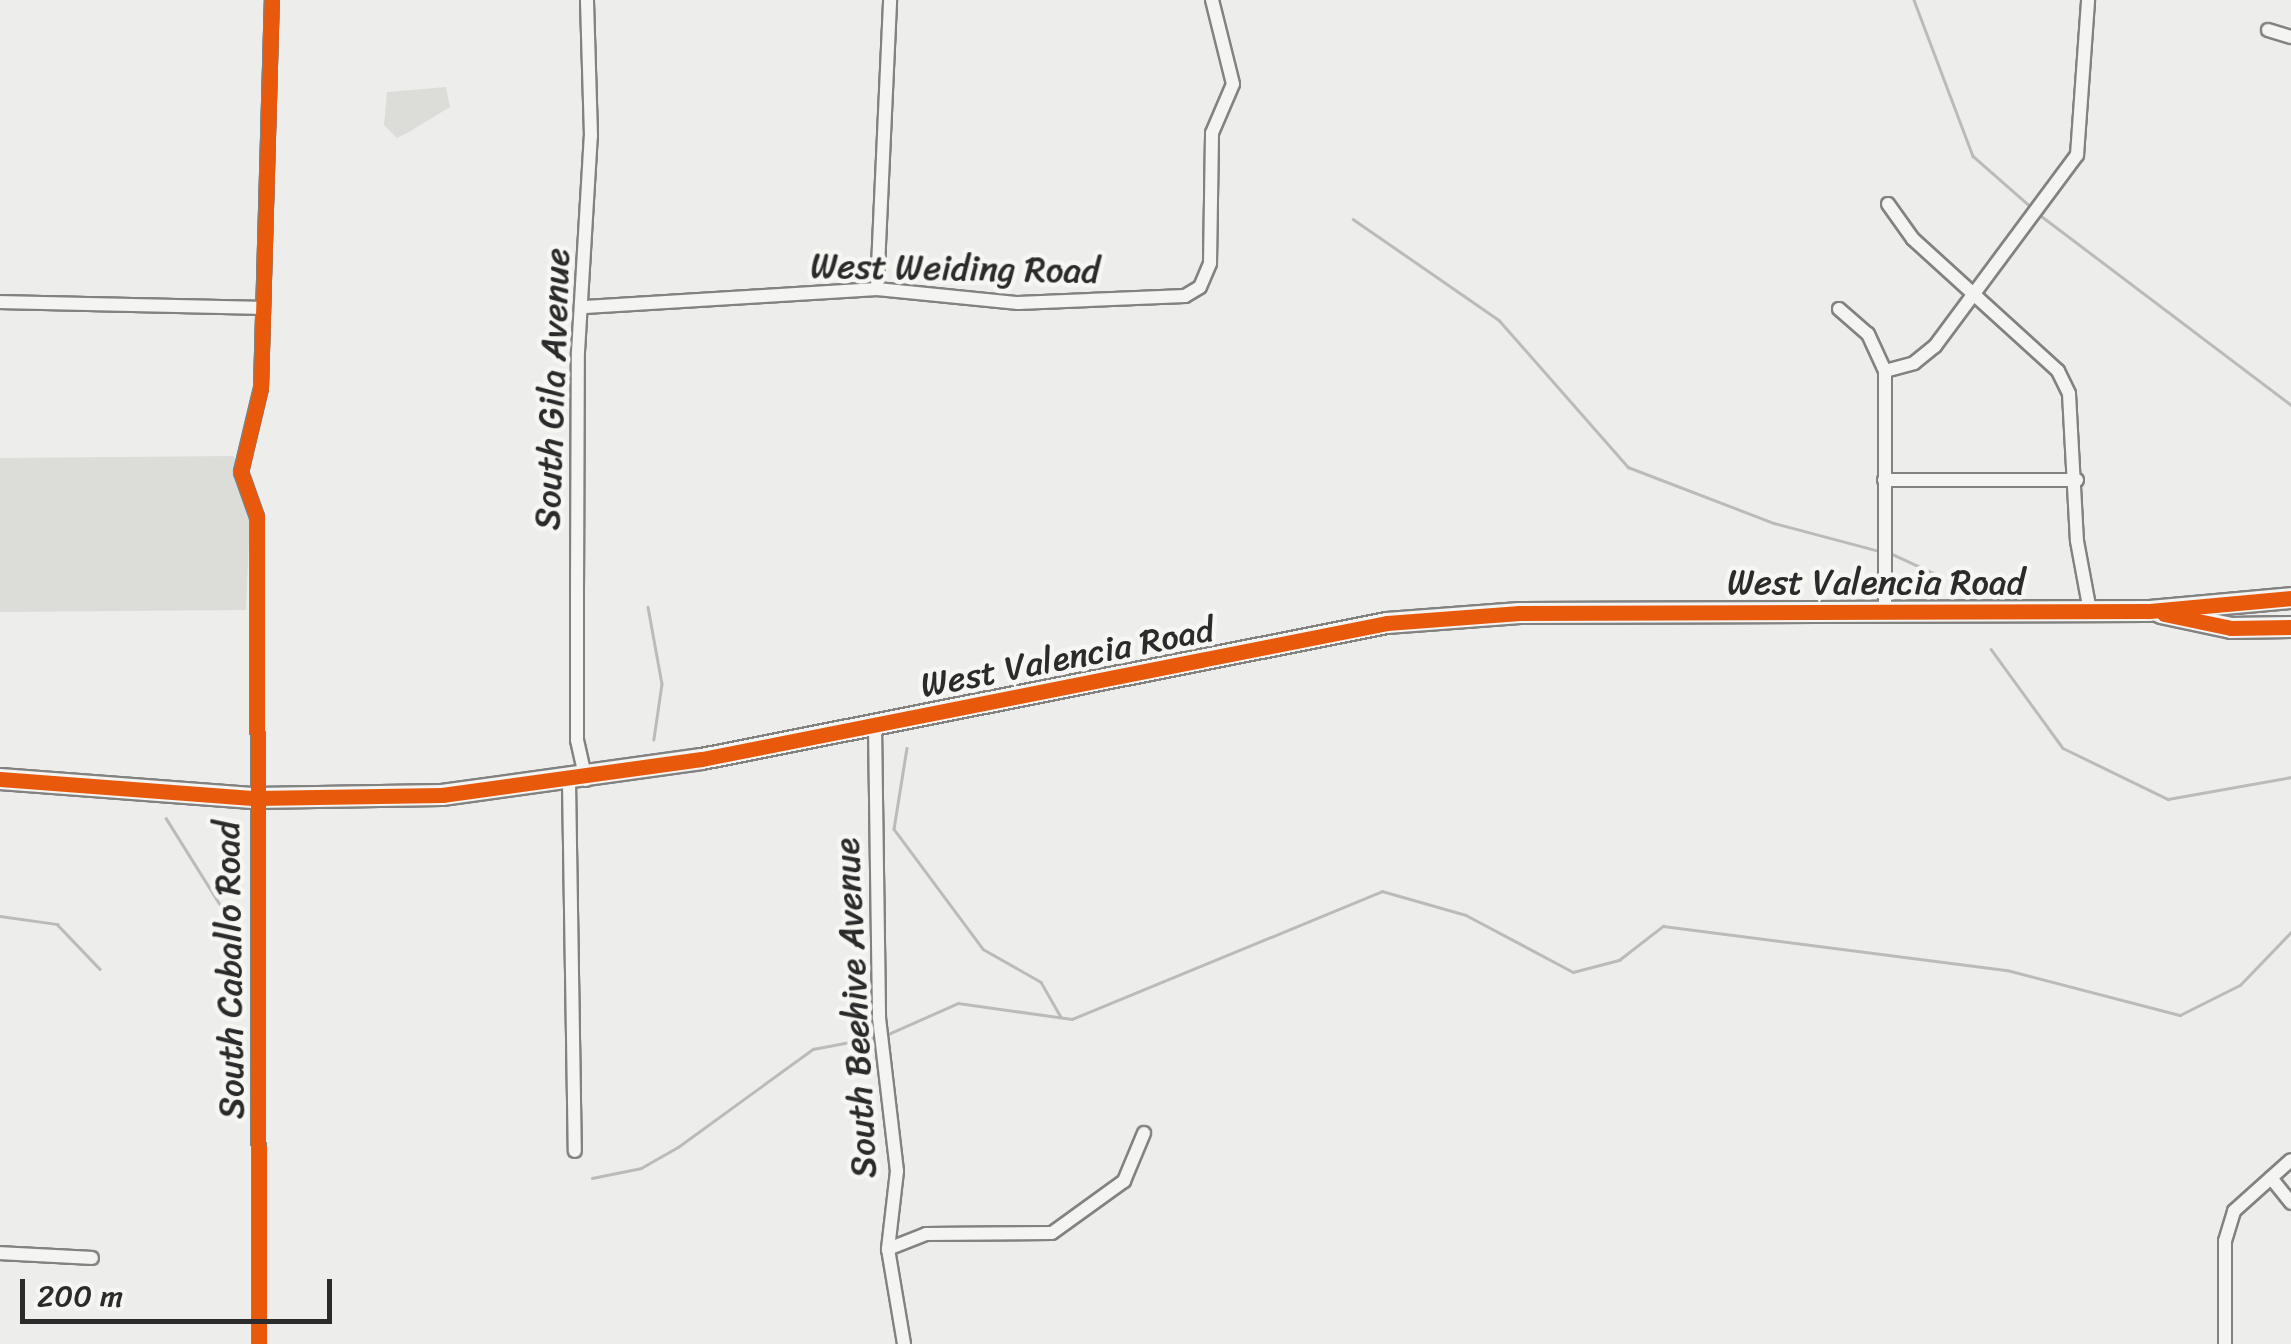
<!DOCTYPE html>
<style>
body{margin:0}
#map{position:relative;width:2291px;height:1344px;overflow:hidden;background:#ededeb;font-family:Sriracha,sans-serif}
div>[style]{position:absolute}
.green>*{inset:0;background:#dcdcd9}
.stream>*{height:2.5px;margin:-1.25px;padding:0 1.25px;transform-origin:1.25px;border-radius:1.25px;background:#bbbbb9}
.roads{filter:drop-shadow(2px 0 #828281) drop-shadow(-2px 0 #828281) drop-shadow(0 2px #828281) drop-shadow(0 -2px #828281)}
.street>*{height:12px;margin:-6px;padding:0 6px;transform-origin:6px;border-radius:6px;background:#f4f4f2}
.primary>*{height:20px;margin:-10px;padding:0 10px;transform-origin:10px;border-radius:10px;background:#f4f4f2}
.cycleway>*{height:15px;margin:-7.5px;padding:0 7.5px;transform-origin:7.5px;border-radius:7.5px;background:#e8590c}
span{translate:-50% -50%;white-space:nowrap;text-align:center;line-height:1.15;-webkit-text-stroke:9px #f6f6f2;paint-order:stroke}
.street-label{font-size:35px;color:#2b2b2b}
.scale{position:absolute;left:20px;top:1279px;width:312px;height:45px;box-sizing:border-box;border:5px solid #2b2b2b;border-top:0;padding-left:12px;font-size:30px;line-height:35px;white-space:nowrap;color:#2b2b2b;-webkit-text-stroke:8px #f6f6f2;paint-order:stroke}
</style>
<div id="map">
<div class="green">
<i style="clip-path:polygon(446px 87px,450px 107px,409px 132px,397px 138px,384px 125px,387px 92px)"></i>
<i style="clip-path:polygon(234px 456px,250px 516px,246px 610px,0 612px,0 458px)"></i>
</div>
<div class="stream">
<i style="left:1914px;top:0;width:167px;rotate:69.3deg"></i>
<i style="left:1973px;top:156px;width:76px;rotate:41.3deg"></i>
<i style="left:2040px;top:215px;width:315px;rotate:37.1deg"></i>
<i style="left:1353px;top:219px;width:178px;rotate:34.7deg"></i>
<i style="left:1499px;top:320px;width:196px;rotate:48.7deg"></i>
<i style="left:1628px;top:467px;width:156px;rotate:21deg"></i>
<i style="left:1774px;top:523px;width:109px;rotate:14.9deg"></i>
<i style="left:1892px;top:554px;width:55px;rotate:24.7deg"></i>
<i style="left:648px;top:607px;width:78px;rotate:79.7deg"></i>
<i style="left:662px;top:684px;width:56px;rotate:98.3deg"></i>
<i style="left:1991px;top:649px;width:122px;rotate:54deg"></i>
<i style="left:2063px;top:748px;width:117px;rotate:25.9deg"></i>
<i style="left:2168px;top:799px;width:125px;rotate:-10.1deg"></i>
<i style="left:907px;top:748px;width:82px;rotate:99.1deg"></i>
<i style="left:894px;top:829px;width:149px;rotate:53.4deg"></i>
<i style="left:983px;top:949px;width:67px;rotate:29.6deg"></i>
<i style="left:1041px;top:982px;width:40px;rotate:60.3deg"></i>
<i style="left:166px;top:818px;width:119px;rotate:58deg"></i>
<i style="left:0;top:916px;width:58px;rotate:8deg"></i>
<i style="left:57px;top:924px;width:62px;rotate:46.3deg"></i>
<i style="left:884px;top:1036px;width:81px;rotate:-24deg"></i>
<i style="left:958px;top:1003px;width:115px;rotate:8deg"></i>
<i style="left:1072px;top:1019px;width:335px;rotate:-22.4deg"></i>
<i style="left:1382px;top:891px;width:87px;rotate:15.9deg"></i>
<i style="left:1466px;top:915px;width:121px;rotate:28deg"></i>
<i style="left:1573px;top:972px;width:48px;rotate:-14.6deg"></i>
<i style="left:1619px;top:960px;width:56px;rotate:-37.7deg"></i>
<i style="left:1663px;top:926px;width:347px;rotate:7.3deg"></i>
<i style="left:2007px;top:970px;width:179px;rotate:14.6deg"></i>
<i style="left:2180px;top:1015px;width:67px;rotate:-26.6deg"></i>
<i style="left:2240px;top:985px;width:74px;rotate:-46.1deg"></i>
<i style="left:592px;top:1178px;width:50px;rotate:-11.5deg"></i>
<i style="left:641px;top:1168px;width:43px;rotate:-29.6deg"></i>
<i style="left:678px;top:1147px;width:167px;rotate:-36deg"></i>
<i style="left:813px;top:1049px;width:64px;rotate:-10.8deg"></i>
</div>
<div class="roads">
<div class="street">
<i style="left:2268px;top:30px;width:24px;rotate:17deg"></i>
<i style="left:1888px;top:204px;width:43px;rotate:54.5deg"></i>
<i style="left:1913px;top:239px;width:196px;rotate:42.3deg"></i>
<i style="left:2058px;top:371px;width:25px;rotate:64deg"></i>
<i style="left:2069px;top:394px;width:147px;rotate:86.9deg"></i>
<i style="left:2077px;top:541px;width:71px;rotate:79.5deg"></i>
<i style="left:877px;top:289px;width:289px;rotate:-87.4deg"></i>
<i style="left:0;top:302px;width:260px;rotate:1.3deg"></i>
<i style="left:585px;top:307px;width:293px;rotate:-3.5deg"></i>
<i style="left:877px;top:289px;width:142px;rotate:5.7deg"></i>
<i style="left:1018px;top:303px;width:167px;rotate:-2.4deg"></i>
<i style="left:1185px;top:296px;width:17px;rotate:-31deg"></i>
<i style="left:1200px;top:287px;width:26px;rotate:-67deg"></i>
<i style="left:1210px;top:263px;width:130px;rotate:-89.1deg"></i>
<i style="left:1212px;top:133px;width:53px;rotate:-66.8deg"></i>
<i style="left:1233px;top:84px;width:87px;rotate:-104deg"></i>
<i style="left:1839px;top:309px;width:38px;rotate:41deg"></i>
<i style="left:1868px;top:334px;width:41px;rotate:65.3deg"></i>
<i style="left:1885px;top:371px;width:241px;rotate:90deg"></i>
<i style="left:1885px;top:371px;width:30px;rotate:-15deg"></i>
<i style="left:1914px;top:363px;width:27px;rotate:-39deg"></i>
<i style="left:1935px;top:346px;width:238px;rotate:-53.4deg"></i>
<i style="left:2077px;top:155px;width:155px;rotate:-85.9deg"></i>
<i style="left:1884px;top:480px;width:193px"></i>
<i style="left:875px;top:726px;width:292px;rotate:89.2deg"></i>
<i style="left:879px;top:1018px;width:154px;rotate:83.3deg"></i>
<i style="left:897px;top:1171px;width:79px;rotate:96.6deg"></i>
<i style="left:888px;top:1249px;width:96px;rotate:80.4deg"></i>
<i style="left:586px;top:780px;width:41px;rotate:-102.7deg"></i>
<i style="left:577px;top:740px;width:146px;rotate:-90deg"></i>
<i style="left:577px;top:594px;width:242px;rotate:-89.8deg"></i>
<i style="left:578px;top:352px;width:216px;rotate:-86.6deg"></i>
<i style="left:591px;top:136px;width:136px;rotate:-91.7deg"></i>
<i style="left:569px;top:782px;width:369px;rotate:89.1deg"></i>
<i style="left:2271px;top:1178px;width:32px;rotate:51deg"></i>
<i style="left:888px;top:1249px;width:41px;rotate:-21.5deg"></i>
<i style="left:926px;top:1234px;width:126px;rotate:-0.5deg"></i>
<i style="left:1052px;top:1233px;width:89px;rotate:-35.8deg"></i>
<i style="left:1124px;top:1181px;width:52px;rotate:-67.4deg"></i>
<i style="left:0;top:1253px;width:92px;rotate:3.1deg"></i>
<i style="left:259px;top:1344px;width:827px;rotate:-90.14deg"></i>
<i style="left:257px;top:517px;width:48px;rotate:-109.6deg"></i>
<i style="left:241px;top:472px;width:86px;rotate:-76.6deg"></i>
<i style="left:261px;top:388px;width:388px;rotate:-88.4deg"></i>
<i style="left:2225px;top:1344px;width:103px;rotate:-90deg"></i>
<i style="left:2225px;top:1241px;width:31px;rotate:-73deg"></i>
<i style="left:2234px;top:1211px;width:76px;rotate:-41.8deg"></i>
</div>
<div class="primary">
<i style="left:2161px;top:613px;width:72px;rotate:12.1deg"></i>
<i style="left:2231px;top:628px;width:60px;rotate:-1deg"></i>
<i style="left:0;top:779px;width:256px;rotate:4.3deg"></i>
<i style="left:255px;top:798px;width:187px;rotate:-0.9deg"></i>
<i style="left:442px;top:795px;width:262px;rotate:-7.9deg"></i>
<i style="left:702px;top:759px;width:698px;rotate:-11.23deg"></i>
<i style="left:1387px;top:623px;width:133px;rotate:-4.3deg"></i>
<i style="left:1520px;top:613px;width:629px;rotate:-0.18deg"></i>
<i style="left:2149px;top:611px;width:143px;rotate:-5.2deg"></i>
</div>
</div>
<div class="cycleway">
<i style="left:2164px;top:614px;width:68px;rotate:11.8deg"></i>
<i style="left:2231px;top:628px;width:60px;rotate:-1deg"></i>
<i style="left:0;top:779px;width:256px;rotate:4.3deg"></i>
<i style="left:255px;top:798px;width:187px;rotate:-0.9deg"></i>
<i style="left:442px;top:795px;width:262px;rotate:-7.9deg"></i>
<i style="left:702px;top:759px;width:698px;rotate:-11.23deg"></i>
<i style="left:1387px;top:623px;width:133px;rotate:-4.3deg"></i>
<i style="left:1520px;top:613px;width:629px;rotate:-0.18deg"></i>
<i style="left:2149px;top:611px;width:143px;rotate:-5.2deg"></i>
<i style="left:259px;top:1344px;width:827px;rotate:-90.14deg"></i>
<i style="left:257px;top:517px;width:48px;rotate:-109.6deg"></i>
<i style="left:241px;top:472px;width:86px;rotate:-76.6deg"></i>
<i style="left:261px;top:388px;width:388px;rotate:-88.4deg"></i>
</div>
<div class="street-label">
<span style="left:955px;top:268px;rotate:1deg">West Weiding Road</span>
<span style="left:552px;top:389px;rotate:-88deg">South Gila Avenue</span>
<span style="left:1876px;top:582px">West Valencia Road</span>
<span style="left:1067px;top:657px;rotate:-11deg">West Valencia Road</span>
<span style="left:229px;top:970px;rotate:-91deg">South Caballo Road</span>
<span style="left:855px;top:1008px;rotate:-93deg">South Beehive Avenue</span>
</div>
<div class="scale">200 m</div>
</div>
